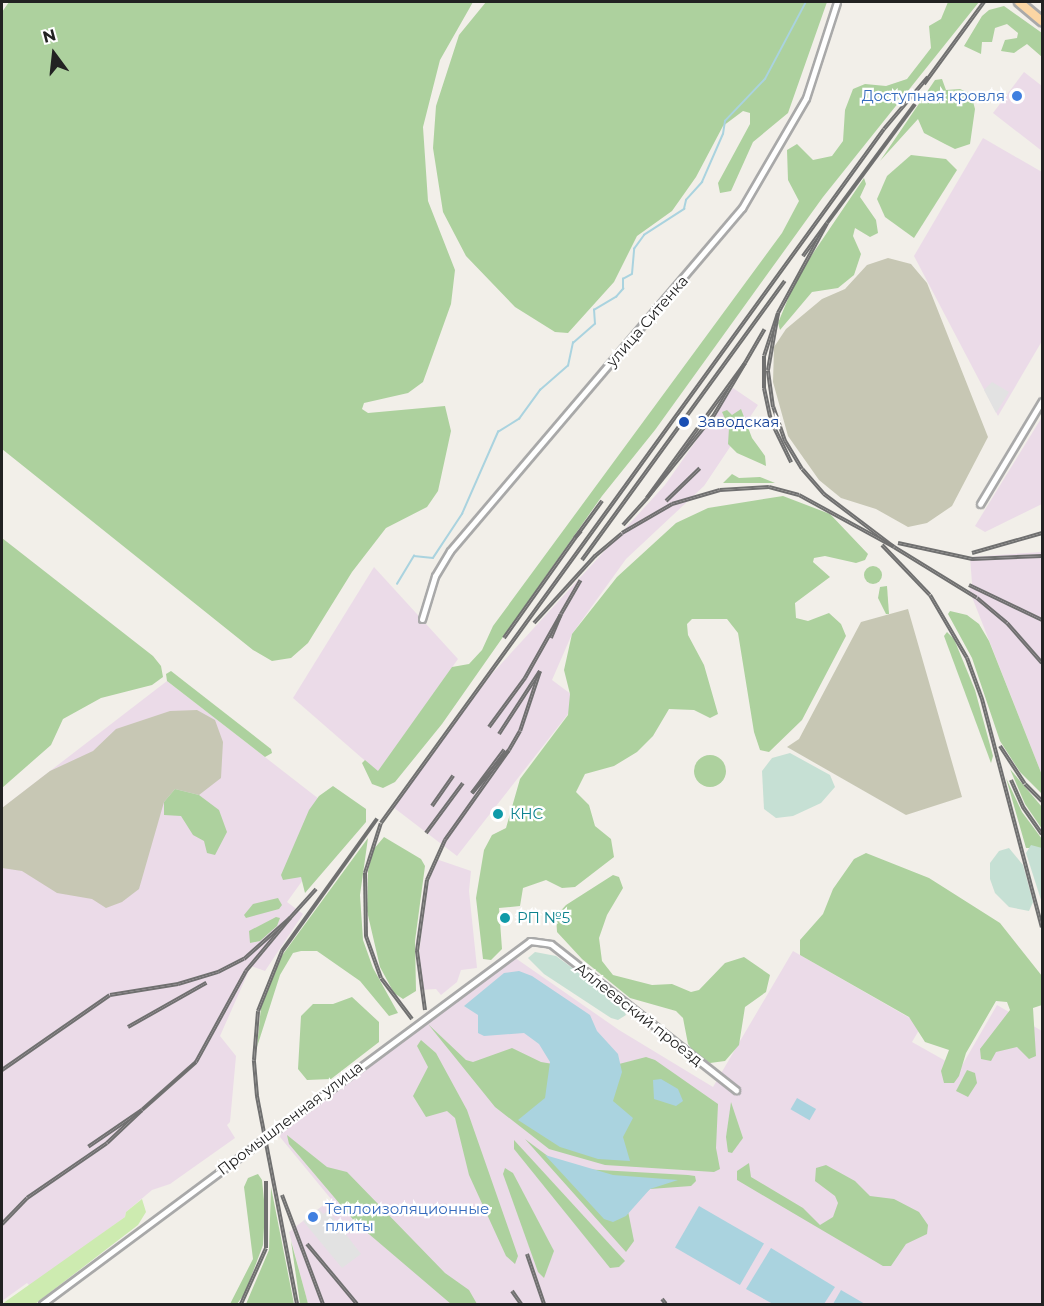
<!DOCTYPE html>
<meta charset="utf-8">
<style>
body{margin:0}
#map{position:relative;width:1044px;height:1306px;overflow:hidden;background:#f2efe9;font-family:Montserrat,sans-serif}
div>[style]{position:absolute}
.industrial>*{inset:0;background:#ebdbe8}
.construction>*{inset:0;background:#c7c7b4}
.grass>*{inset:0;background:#cdebb0}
.forest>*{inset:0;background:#add19e}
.round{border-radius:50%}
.wetland>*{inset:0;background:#c6e0d4}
.parking>*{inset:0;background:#e2e2e2}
.water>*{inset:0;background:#aad3df;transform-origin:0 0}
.stream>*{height:1.5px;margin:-0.75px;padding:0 0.75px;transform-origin:0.75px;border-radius:0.75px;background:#aad3df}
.roads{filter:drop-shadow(2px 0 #a9a9a9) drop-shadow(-2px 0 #a9a9a9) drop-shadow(0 2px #a9a9a9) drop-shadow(0 -2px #a9a9a9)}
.minor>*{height:5px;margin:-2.5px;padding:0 2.5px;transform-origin:2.5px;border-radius:2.5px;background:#fff}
.primary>*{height:8px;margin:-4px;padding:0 4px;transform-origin:4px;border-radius:4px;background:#fcd6a4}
.rail>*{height:4px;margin-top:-2px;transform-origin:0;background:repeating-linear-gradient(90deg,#fff 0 4.5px,#707070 0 9px);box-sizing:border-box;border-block:2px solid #707070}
.dots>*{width:16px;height:16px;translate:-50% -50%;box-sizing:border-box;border:3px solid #fff;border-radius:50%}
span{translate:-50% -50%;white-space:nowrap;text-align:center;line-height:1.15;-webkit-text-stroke:4.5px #fff;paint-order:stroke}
.shop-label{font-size:15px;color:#366cbe}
.right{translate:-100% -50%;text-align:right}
.left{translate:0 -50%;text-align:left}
.street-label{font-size:15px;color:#222}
.transit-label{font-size:15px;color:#164399}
.culture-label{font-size:15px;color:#0d838f}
.frame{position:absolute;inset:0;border:3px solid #222;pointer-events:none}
.north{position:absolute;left:24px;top:24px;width:60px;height:60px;-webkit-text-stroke:4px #fff;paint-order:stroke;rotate:345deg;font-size:16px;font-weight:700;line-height:24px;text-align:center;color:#222}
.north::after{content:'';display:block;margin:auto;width:21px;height:27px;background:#222;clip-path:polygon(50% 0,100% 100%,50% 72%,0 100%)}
</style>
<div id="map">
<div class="industrial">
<i style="clip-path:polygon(1024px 72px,1042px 86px,1042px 151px,993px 113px)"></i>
<i style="clip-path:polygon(983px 138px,1042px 172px,1042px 341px,998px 416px,914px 256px)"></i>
<i style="clip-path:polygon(733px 388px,758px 405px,704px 486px,626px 559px,572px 634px,552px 680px,579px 700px,457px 856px,393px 807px,490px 676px,665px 485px)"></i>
<i style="clip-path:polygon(1042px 417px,1042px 504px,985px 532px,975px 526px)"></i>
<i style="clip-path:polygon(1042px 552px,1042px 775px,972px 597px,968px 594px,972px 583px,970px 557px)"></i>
<i style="clip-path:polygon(374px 567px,458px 659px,378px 772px,293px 698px)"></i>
<i style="clip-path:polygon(167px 681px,346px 820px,287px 902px,303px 914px,265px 971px,251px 966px,220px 1036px,236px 1056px,230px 1122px,227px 1125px,235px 1138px,170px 1184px,152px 1190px,126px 1212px,125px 1217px,30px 1286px,27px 1283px,2px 1301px,2px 808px)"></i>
<i style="clip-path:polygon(436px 859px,471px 871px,469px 891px,477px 968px,461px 970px,457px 982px,441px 995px,436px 989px,421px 990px,419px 955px,426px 892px)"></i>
<i style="clip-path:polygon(793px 951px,922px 1025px,912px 1042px,960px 1069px,997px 1005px,1042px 1031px,1042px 1304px,308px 1304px,289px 1232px,331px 1199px,280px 1137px,282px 1129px,511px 955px,619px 1030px,713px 1087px)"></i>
</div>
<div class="construction">
<i style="clip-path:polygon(888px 258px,911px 264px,927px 283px,988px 437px,952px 506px,927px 523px,908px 527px,876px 509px,841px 498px,819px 480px,788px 436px,773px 382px,774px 347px,786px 329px,822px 299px,845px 289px,867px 265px)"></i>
<i style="clip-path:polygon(908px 609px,962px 797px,906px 815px,787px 747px,799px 739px,861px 622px)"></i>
<i style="clip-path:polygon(197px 710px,215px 720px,223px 742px,221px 778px,199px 795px,175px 789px,164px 802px,139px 889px,122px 902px,106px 908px,92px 899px,57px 893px,22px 871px,2px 868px,2px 808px,50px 771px,93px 751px,116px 729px,170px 711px)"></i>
</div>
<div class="grass">
<i style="clip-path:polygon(142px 1199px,146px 1212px,138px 1225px,35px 1304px,2px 1304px,125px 1217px,126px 1212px)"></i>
</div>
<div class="forest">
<i style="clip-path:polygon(9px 2px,473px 2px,440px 60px,423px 127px,428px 201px,455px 270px,451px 304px,423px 382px,408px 393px,364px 403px,362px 409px,368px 413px,445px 406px,451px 431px,438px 491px,427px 507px,386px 528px,352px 572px,308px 643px,291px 658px,272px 661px,253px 650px,2px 449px,2px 12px)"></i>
<i style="clip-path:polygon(486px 2px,827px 2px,788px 113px,753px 142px,731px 191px,720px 193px,718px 183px,750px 124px,750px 113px,743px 111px,723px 126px,696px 177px,672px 211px,637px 236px,614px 282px,568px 333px,555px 332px,515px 307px,466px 256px,443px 212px,433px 148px,436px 106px,459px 35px)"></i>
<i style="clip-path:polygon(948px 2px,979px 2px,823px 197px,655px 430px,602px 496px,442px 724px,395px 782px,383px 788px,372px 784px,362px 763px,365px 760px,378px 771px,452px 667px,469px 664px,482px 650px,493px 626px,782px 233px,799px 201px,788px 180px,787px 150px,797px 144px,813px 160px,832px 156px,843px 141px,845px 110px,853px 89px,865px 84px,886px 86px,907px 79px,931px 48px,929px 26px,941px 19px)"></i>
<i style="clip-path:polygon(1004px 6px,1042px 33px,1042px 57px,1027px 44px,1014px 53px,1001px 51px,1005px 40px,1017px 38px,1018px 33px,1007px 24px,995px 28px,992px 42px,982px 42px,981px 54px,964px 46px,982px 16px,989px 10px)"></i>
<i style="clip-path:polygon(942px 79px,946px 90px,960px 89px,971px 94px,975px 109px,970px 144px,955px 149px,945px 144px,924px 133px,918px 119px,880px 161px,935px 80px)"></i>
<i style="clip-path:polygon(911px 155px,946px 159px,957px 170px,914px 238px,885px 217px,877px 199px,887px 176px)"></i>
<i style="clip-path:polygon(864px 178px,866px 184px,860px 197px,876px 220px,878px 233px,870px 237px,855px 228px,853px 236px,861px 254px,854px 275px,838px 288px,812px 292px,780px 330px,778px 323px,797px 277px)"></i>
<i style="clip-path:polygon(741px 409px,752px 438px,765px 456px,766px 466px,737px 453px,728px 444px,729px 428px,722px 412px,727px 410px,732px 415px)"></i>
<i style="clip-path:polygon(732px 474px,739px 478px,760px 477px,775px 483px,723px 483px)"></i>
<i style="clip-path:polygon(783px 496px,830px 514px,868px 554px,865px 560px,856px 563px,825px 556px,814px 558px,813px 562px,830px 577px,795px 603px,796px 618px,808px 621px,829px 613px,841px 624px,846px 636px,802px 720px,769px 752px,760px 750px,754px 732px,738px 633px,727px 619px,692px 619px,687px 624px,688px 635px,704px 665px,718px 714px,710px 718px,694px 710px,669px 709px,653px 736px,637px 752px,614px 766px,585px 774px,576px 792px,589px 805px,595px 826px,611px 839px,614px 857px,575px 887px,562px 888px,546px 880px,523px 888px,520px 906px,499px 908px,502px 949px,491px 960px,483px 959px,476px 898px,484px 850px,492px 835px,506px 828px,520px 779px,568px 715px,570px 694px,564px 670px,572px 634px,617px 577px,676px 523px,708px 508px)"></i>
<i style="clip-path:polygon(2px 538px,153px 656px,161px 666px,163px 677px,152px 685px,101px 698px,63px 719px,51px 745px,2px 788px)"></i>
<i class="round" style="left:864px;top:566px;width:18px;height:18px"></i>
<i style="clip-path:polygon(887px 586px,889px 614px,886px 614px,878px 598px,880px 587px)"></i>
<i style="clip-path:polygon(950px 611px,967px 615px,979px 624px,989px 641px,1042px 775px,1042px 794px,1020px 772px,1000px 741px,972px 658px,948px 614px)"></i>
<i style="clip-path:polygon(947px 632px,954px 639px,975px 690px,993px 756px,991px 763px,944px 636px)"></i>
<i style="clip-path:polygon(171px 671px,271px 749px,272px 753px,265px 757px,167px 681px,166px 674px)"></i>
<i class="round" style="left:694px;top:755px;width:32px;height:32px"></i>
<i style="clip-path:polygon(1010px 769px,1042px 807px,1042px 829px,1025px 804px)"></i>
<i style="clip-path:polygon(1006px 778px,1022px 812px,1042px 839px,1042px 848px,1026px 848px)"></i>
<i style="clip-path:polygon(333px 786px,366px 809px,366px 822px,305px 893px,301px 877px,283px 880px,281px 875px,309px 810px,319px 796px)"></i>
<i style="clip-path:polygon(175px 789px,199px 795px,219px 810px,227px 832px,215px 855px,207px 853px,204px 841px,193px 835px,181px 816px,164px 815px,164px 802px)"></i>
<i style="clip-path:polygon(384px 837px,421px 859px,425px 866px,415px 941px,416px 991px,403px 999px,394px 993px,380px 967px,367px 911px,368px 871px,373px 850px)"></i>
<i style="clip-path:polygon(368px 838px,360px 895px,363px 940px,373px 968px,398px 1013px,389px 1016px,360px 981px,317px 951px,301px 951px,293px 953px,280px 975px,257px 1047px,261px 1007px,278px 961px)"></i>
<i style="clip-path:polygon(866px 853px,929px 878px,1000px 923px,1042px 976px,1042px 1005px,1033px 1008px,1036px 1056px,1029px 1059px,1017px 1047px,996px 1052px,991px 1061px,981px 1059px,980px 1049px,1010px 1010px,1007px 1002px,996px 1001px,966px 1053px,959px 1076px,954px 1083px,944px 1083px,941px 1071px,949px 1050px,925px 1042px,909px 1017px,800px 955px,800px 940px,823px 914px,833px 889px,854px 859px)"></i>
<i style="clip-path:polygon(613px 875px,619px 877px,623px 888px,607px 915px,599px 938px,602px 961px,613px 975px,652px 985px,672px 984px,691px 992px,699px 990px,725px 963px,744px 957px,770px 975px,766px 992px,745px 1007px,739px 1045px,725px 1061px,710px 1063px,693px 1051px,688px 1044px,683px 1018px,676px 1011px,630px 998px,582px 959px,557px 932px,556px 916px,566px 905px)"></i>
<i style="clip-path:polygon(278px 898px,282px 905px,279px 909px,246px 918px,244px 915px,253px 904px)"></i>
<i style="clip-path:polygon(276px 917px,280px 918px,277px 926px,260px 941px,250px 943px,249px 931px)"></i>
<i style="clip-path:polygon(352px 997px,379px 1022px,379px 1042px,331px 1079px,307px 1080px,298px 1069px,301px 1016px,313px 1004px,333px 1004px)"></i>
<i style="clip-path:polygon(428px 1024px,466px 1060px,473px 1062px,512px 1048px,541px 1062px,565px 1066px,619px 1064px,646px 1057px,655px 1060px,718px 1104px,716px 1148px,720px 1169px,714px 1172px,605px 1165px,549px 1149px,495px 1107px)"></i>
<i style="clip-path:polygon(421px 1040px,436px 1053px,467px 1110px,518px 1256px,515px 1264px,506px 1256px,469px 1175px,455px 1118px,447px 1111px,426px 1117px,413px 1096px,428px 1067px,417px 1046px)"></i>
<i style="clip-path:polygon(967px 1070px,975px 1073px,977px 1083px,968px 1097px,956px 1091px)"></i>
<i style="clip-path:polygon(731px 1102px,743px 1138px,732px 1153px,728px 1152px,726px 1137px)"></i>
<i style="clip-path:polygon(287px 1135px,327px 1167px,347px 1172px,445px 1273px,469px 1290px,477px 1304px,451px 1304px,356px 1223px,289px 1144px)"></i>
<i style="clip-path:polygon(525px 1139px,549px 1157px,582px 1169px,688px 1175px,695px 1176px,696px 1181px,691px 1186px,650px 1189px,637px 1200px,628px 1211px,634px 1241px,626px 1252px)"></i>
<i style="clip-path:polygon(514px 1140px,625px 1261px,619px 1267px,610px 1268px,514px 1149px)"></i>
<i style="clip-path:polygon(749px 1163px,751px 1177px,803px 1208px,820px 1225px,833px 1217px,838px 1203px,835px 1196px,815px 1181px,816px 1168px,826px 1165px,855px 1181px,870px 1196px,894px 1199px,919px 1212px,928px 1225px,927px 1234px,906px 1244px,891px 1266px,883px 1266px,737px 1180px,737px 1171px)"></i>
<i style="clip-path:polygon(505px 1168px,513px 1173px,554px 1251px,544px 1278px,538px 1272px,503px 1174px)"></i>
<i style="clip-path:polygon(258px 1174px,262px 1180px,265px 1210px,263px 1245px,245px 1293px,237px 1304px,230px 1304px,253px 1259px,244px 1187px,248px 1178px)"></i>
<i style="clip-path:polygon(271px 1187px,294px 1304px,246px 1304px,269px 1250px)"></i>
<i style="clip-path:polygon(291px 1241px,306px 1296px,308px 1304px,300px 1304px)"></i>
</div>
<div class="wetland">
<i style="clip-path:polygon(790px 753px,830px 775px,835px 787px,821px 803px,793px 816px,776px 818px,764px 809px,762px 771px,772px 758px)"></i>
<i style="clip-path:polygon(1031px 845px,1042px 848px,1042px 903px,1026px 853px)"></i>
<i style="clip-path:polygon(1009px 848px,1023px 865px,1033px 902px,1029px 911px,1009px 907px,995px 893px,990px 879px,990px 863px,999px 851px)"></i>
<i style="clip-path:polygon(535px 952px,556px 956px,620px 1003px,626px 1015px,618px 1020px,611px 1018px,544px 974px,528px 958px)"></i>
</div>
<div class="parking">
<i style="clip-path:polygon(992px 382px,1009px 392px,996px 413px,984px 390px)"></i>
<i style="clip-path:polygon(319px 1209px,323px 1214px,328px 1211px,361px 1254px,342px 1268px,303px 1221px)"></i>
</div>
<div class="water">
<i style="clip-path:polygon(519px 971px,532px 976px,590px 1015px,597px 1031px,618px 1054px,622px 1072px,613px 1101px,633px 1118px,623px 1137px,630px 1161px,598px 1159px,560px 1147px,518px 1120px,545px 1098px,550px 1062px,539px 1044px,524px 1033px,484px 1036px,478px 1033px,478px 1015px,464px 1006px,504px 973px)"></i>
<i style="clip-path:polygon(661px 1079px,678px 1089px,683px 1101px,676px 1106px,654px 1099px,653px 1080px)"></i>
<i style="left:797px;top:1098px;width:22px;height:13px;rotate:30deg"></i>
<i style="clip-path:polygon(545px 1155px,613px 1175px,678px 1180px,650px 1189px,626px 1216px,613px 1222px,604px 1219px)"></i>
<i style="left:699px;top:1206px;width:75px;height:48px;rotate:30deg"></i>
<i style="clip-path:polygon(771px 1248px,835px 1287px,824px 1304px,773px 1304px,746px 1289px)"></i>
<i style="clip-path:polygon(841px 1290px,865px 1304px,833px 1304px)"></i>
</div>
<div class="stream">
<i style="left:397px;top:584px;width:33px;rotate:-59deg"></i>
<i style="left:414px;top:556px;width:19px;rotate:6deg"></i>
<i style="left:433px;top:558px;width:53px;rotate:-56.6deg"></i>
<i style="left:462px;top:514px;width:90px;rotate:-66.3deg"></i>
<i style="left:498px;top:432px;width:25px;rotate:-32deg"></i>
<i style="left:519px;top:419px;width:36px;rotate:-54deg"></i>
<i style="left:540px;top:390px;width:37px;rotate:-41deg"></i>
<i style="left:568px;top:366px;width:24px;rotate:-78deg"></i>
<i style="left:573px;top:343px;width:29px;rotate:-41deg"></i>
<i style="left:595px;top:324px;width:14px;rotate:-94deg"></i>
<i style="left:594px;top:310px;width:26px;rotate:-31deg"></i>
<i style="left:616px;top:297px;width:11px;rotate:-49deg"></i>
<i style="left:623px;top:289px;width:10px;rotate:-90deg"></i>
<i style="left:623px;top:279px;width:10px;rotate:-29deg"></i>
<i style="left:632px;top:274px;width:25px;rotate:-85deg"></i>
<i style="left:634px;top:249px;width:17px;rotate:-54deg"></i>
<i style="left:644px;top:235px;width:48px;rotate:-33deg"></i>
<i style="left:684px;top:209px;width:9px;rotate:-77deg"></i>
<i style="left:686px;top:200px;width:24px;rotate:-48deg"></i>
<i style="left:702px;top:182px;width:52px;rotate:-66.4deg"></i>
<i style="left:723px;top:134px;width:13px;rotate:-81deg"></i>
<i style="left:725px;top:121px;width:58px;rotate:-46.4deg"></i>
<i style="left:765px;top:79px;width:87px;rotate:-62deg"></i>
</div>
<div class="roads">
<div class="minor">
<i style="left:980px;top:504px;width:120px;rotate:-59deg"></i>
<i style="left:422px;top:619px;width:45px;rotate:-73.2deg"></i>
<i style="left:435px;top:576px;width:29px;rotate:-59deg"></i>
<i style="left:450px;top:551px;width:450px;rotate:-49.6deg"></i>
<i style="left:742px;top:208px;width:127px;rotate:-59.8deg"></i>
<i style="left:806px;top:98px;width:101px;rotate:-72.1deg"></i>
<i style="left:42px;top:1304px;width:608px;rotate:-36.64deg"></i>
<i style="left:530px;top:941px;width:21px;rotate:8deg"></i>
<i style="left:551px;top:944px;width:236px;rotate:38.3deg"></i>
</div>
<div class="primary">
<i style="left:1019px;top:2px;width:30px;rotate:40deg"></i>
</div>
</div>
<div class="rail">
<i style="left:924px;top:84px;width:102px;rotate:-53.8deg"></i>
<i style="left:827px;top:223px;width:148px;rotate:-53.5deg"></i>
<i style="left:778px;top:313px;width:102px;rotate:-61.4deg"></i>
<i style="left:827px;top:223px;width:41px;rotate:126deg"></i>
<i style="left:745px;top:363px;width:39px;rotate:-60deg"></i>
<i style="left:666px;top:501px;width:47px;rotate:-44.1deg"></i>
<i style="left:623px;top:525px;width:36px;rotate:-48deg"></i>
<i style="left:647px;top:498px;width:167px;rotate:-54deg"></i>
<i style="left:745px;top:363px;width:61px;rotate:120.8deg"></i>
<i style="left:714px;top:415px;width:107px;rotate:128.9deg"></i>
<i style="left:581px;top:531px;width:9px;rotate:131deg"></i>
<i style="left:575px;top:538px;width:46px;rotate:-53.9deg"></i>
<i style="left:898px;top:543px;width:76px;rotate:12.2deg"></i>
<i style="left:972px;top:559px;width:70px;rotate:-2.5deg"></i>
<i style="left:882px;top:545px;width:69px;rotate:46.2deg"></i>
<i style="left:930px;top:595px;width:73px;rotate:59.6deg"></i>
<i style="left:967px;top:658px;width:44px;rotate:69.9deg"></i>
<i style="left:982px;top:699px;width:236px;rotate:75.3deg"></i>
<i style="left:894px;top:547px;width:97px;rotate:31.6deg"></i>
<i style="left:977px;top:598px;width:39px;rotate:40deg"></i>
<i style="left:1007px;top:623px;width:53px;rotate:48.8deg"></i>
<i style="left:972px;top:553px;width:73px;rotate:-15.9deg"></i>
<i style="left:582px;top:560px;width:345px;rotate:-54deg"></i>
<i style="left:969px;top:585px;width:81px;rotate:25.6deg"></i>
<i style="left:561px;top:614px;width:39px;rotate:-60deg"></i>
<i style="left:534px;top:623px;width:91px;rotate:-47.7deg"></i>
<i style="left:595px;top:556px;width:35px;rotate:-40deg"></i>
<i style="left:622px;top:533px;width:58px;rotate:-30.1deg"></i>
<i style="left:672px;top:504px;width:50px;rotate:-16.3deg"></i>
<i style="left:720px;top:490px;width:49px;rotate:-3.5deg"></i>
<i style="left:769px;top:487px;width:31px;rotate:15deg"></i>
<i style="left:799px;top:495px;width:108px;rotate:28.7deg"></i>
<i style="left:894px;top:547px;width:88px;rotate:-142.9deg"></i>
<i style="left:824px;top:494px;width:33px;rotate:-131deg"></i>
<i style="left:802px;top:469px;width:33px;rotate:-121deg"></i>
<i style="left:785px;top:441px;width:36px;rotate:-109deg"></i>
<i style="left:773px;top:407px;width:37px;rotate:-98deg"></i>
<i style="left:768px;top:370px;width:58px;rotate:-80deg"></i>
<i style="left:778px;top:313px;width:45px;rotate:108deg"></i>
<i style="left:764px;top:356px;width:32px;rotate:90deg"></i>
<i style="left:764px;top:388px;width:34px;rotate:78deg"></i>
<i style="left:771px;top:421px;width:46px;rotate:64deg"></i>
<i style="left:504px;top:638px;width:123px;rotate:-54.6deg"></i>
<i style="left:489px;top:727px;width:61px;rotate:-53.7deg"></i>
<i style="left:525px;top:678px;width:73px;rotate:-60.6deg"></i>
<i style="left:561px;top:614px;width:26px;rotate:113deg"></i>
<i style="left:499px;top:734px;width:75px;rotate:-56.9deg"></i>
<i style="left:540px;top:671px;width:63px;rotate:108.4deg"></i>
<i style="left:520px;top:731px;width:22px;rotate:120deg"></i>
<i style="left:1000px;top:746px;width:45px;rotate:56.7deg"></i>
<i style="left:1025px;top:784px;width:24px;rotate:45deg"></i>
<i style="left:1011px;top:780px;width:30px;rotate:66deg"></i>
<i style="left:1023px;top:807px;width:33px;rotate:55deg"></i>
<i style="left:432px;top:806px;width:37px;rotate:-55deg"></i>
<i style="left:426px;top:833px;width:62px;rotate:-53.5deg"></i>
<i style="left:290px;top:918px;width:39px;rotate:-48deg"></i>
<i style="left:425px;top:1010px;width:60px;rotate:-97.7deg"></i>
<i style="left:417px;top:951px;width:72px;rotate:-82deg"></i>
<i style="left:427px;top:880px;width:44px;rotate:-65.8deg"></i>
<i style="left:445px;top:840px;width:110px;rotate:-54.6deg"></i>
<i style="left:509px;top:750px;width:57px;rotate:130.7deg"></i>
<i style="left:472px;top:793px;width:54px;rotate:-53.3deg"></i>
<i style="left:412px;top:1019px;width:51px;rotate:-127.1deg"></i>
<i style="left:381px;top:978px;width:45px;rotate:-109.7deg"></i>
<i style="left:366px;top:936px;width:63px;rotate:-90.9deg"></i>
<i style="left:365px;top:873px;width:52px;rotate:-72.3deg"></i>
<i style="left:381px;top:823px;width:857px;rotate:-54.07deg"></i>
<i style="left:884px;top:129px;width:68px;rotate:-49.8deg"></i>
<i style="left:128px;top:1027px;width:90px;rotate:-29.4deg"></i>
<i style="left:2px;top:1070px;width:131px;rotate:-34.8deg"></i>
<i style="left:110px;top:995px;width:69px;rotate:-9.2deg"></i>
<i style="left:178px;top:984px;width:42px;rotate:-16.7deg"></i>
<i style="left:218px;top:972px;width:29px;rotate:-27deg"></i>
<i style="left:244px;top:959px;width:62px;rotate:-41.7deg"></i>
<i style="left:290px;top:918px;width:69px;rotate:129.7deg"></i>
<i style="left:246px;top:971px;width:104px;rotate:118.8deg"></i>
<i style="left:196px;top:1062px;width:72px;rotate:138.4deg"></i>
<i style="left:282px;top:1195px;width:116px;rotate:69.4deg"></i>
<i style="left:2px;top:1224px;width:36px;rotate:-46deg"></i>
<i style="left:27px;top:1198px;width:97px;rotate:-34.5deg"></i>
<i style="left:107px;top:1143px;width:48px;rotate:-43.3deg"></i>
<i style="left:142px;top:1110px;width:65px;rotate:145.6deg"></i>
<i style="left:307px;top:1244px;width:78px;rotate:50.2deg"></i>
<i style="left:527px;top:1254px;width:53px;rotate:71.2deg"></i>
<i style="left:512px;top:1291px;width:16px;rotate:55deg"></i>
<i style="left:662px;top:1299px;width:6px;rotate:51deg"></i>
<i style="left:241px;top:1304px;width:61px;rotate:-65.9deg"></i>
<i style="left:266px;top:1248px;width:67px;rotate:-90deg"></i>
<i style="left:297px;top:1304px;width:212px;rotate:-100.9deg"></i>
<i style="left:257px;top:1096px;width:36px;rotate:-95deg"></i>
<i style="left:254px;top:1060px;width:49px;rotate:-85.3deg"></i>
<i style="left:258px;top:1011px;width:65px;rotate:-68.2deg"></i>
<i style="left:282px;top:951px;width:163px;rotate:-54.3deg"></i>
</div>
<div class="dots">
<i style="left:1017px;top:96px;background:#3f7fe0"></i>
<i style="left:684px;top:422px;background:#1a4fb4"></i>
<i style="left:498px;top:814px;background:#0f9aa8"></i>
<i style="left:505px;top:918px;background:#0f9aa8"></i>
<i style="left:313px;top:1217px;background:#3f7fe0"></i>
</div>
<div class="shop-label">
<span class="right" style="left:1005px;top:96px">Доступная кровля</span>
<span class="left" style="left:325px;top:1217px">Теплоизоляционные<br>плиты</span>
</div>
<div class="street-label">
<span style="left:647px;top:321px;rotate:-49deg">улица Ситенка</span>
<span style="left:639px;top:1014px;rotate:38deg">Аллеевский проезд</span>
<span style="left:290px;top:1118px;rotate:-37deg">Промышленная улица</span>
</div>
<div class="transit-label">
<span class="left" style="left:698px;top:422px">Заводская</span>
</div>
<div class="culture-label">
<span class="left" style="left:510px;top:814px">КНС</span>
<span class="left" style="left:517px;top:918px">РП №5</span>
</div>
<div class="frame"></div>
<div class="north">N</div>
</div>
